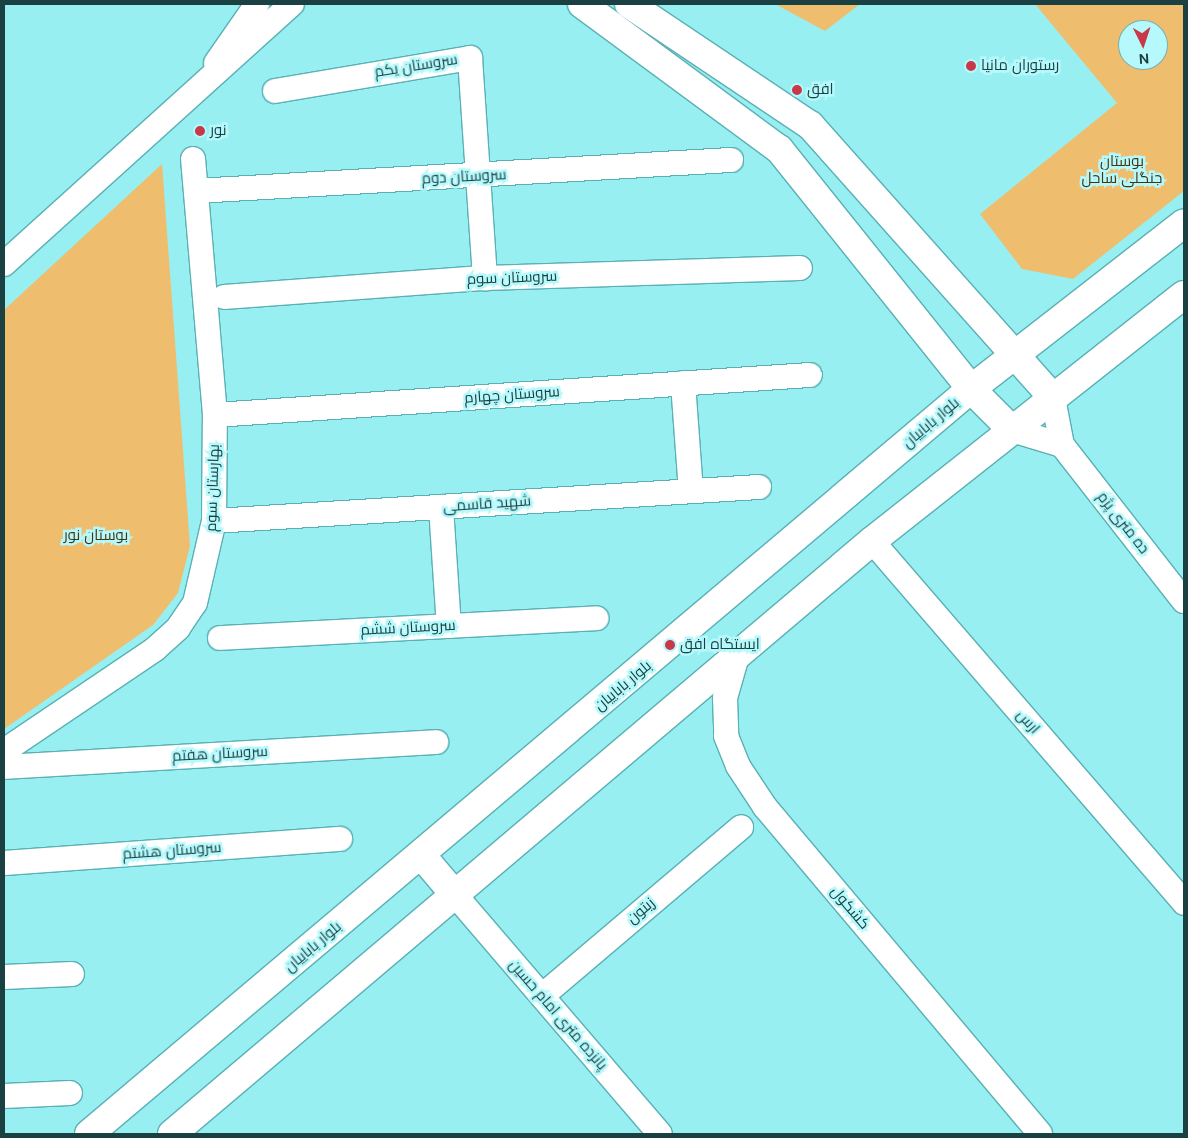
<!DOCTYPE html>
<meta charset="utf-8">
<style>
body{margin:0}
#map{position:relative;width:1188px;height:1138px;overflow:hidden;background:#98eff2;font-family:"DM Sans",Cairo,sans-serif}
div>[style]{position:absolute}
.green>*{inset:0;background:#eebe6e}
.roads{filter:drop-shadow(1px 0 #5ab0b4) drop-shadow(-1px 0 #5ab0b4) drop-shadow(0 1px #5ab0b4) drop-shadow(0 -1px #5ab0b4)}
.minor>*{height:24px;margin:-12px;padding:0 12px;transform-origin:12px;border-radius:12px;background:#fff}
.secondary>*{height:28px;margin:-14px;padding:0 14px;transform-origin:14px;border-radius:14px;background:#fff}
.dots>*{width:14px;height:14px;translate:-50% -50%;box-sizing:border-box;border:2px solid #b6f9fc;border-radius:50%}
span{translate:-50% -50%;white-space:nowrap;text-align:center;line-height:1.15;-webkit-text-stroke:5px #b6f9fc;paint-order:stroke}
.street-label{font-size:15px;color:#1b4041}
.poi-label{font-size:15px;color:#1b4041}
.left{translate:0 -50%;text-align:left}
.park-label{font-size:15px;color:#48330e}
.frame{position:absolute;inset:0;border:5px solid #1b4041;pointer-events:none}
.north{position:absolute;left:1118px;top:20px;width:50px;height:50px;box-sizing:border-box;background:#b6f9fc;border:1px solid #78afb1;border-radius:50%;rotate:176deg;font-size:14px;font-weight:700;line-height:20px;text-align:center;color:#1b4041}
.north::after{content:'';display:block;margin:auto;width:18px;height:22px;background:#c83848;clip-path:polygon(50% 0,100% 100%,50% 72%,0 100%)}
</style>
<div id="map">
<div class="green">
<i style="clip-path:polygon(775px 4px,860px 4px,825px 31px)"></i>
<i style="clip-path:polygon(evenodd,1035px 4px,1184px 4px,1184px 191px,1073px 279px,1022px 269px,980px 214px,1117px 103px,1035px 4px,1128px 30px,1158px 30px,1158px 60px,1128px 60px,1128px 30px)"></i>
<i style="clip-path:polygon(162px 164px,190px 546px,178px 593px,153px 625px,4px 729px,4px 310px)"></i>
</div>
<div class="roads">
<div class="minor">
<i style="left:216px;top:63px;width:72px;rotate:-55.2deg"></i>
<i style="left:275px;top:91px;width:198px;rotate:-9.6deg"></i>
<i style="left:470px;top:58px;width:221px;rotate:86.1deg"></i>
<i style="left:196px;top:191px;width:536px;rotate:-3.32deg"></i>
<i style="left:4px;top:264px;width:388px;rotate:-42.1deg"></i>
<i style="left:224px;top:297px;width:262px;rotate:-4.2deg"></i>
<i style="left:485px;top:278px;width:315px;rotate:-1.8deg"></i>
<i style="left:683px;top:383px;width:108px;rotate:85.8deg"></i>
<i style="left:1053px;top:398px;width:48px;rotate:79.2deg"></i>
<i style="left:1062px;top:445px;width:198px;rotate:52deg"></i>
<i style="left:215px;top:415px;width:596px;rotate:-3.85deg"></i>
<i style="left:1012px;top:430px;width:52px;rotate:16.7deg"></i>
<i style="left:441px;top:507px;width:119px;rotate:86.2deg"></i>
<i style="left:214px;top:521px;width:546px;rotate:-3.57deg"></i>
<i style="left:872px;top:541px;width:478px;rotate:49.2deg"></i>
<i style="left:220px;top:638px;width:377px;rotate:-3deg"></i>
<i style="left:737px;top:656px;width:44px;rotate:105.9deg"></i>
<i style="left:725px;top:698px;width:38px;rotate:88deg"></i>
<i style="left:726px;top:736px;width:32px;rotate:68deg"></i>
<i style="left:738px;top:766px;width:49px;rotate:56.6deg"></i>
<i style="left:765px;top:807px;width:427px;rotate:49.9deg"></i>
<i style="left:4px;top:751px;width:182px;rotate:-34deg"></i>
<i style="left:155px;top:649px;width:31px;rotate:-42deg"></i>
<i style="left:178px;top:628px;width:30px;rotate:-56deg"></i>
<i style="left:195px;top:603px;width:84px;rotate:-77deg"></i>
<i style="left:214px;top:521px;width:106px;rotate:-89.5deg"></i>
<i style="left:215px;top:415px;width:257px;rotate:-94.9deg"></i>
<i style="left:4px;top:767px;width:433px;rotate:-3.3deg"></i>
<i style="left:4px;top:863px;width:337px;rotate:-4.1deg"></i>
<i style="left:456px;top:896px;width:313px;rotate:49.4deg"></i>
<i style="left:4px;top:977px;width:68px;rotate:-2.5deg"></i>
<i style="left:542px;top:996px;width:261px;rotate:-40.3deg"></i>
<i style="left:4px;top:1096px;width:66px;rotate:-2.6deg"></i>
</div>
<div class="secondary">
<i style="left:582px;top:4px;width:245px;rotate:36.4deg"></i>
<i style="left:779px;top:149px;width:307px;rotate:51.3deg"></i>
<i style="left:971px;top:389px;width:58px;rotate:45deg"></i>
<i style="left:629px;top:4px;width:218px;rotate:33.8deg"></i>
<i style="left:810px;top:125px;width:365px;rotate:48.3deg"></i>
<i style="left:422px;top:856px;width:52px;rotate:49.6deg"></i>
<i style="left:89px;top:1134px;width:1155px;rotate:-40.19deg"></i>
<i style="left:971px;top:389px;width:270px;rotate:-37.9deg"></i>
<i style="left:172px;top:1134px;width:917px;rotate:-40.27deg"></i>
<i style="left:872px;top:541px;width:397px;rotate:-38.3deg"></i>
</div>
</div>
<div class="dots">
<i style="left:971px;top:66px;background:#c83848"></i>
<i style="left:797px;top:90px;background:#c83848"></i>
<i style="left:200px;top:131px;background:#c83848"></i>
<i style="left:670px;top:645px;background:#c83848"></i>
</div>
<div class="street-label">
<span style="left:416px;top:66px;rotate:-9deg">سروستان یکم</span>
<span style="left:464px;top:177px;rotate:-3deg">سروستان دوم</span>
<span style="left:512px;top:278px;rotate:-2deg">سروستان سوم</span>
<span style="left:512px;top:395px;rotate:-4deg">سروستان چهارم</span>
<span style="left:931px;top:423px;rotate:-40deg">بلوار باباییان</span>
<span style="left:213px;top:488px;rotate:-88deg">بهارستان سوم</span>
<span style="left:487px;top:504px;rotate:-4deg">شهید قاسمی</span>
<span style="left:1123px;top:523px;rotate:52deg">ده متری پژم</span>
<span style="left:408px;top:628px;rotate:-3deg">سروستان ششم</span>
<span style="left:623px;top:686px;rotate:-40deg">بلوار باباییان</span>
<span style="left:1028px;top:722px;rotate:49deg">ارس</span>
<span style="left:220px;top:754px;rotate:-3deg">سروستان هفتم</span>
<span style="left:172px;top:851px;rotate:-4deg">سروستان هشتم</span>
<span style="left:850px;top:908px;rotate:50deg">کشکول</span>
<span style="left:641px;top:911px;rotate:-40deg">زیتون</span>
<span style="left:313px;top:947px;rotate:-40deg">بلوار باباییان</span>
<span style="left:558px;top:1015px;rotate:49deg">پانزده متری امام حسین</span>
</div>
<div class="poi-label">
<span class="left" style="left:981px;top:66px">رستوران مانیا</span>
<span class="left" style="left:807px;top:90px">افق</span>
<span class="left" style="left:210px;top:131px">نور</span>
<span class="left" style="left:680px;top:645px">ایستگاه افق</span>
</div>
<div class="park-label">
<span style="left:1122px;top:170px">بوستان<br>جنگلی ساحل</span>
<span style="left:96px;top:536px">بوستان نور</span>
</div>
<div class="frame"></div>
<div class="north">N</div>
</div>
